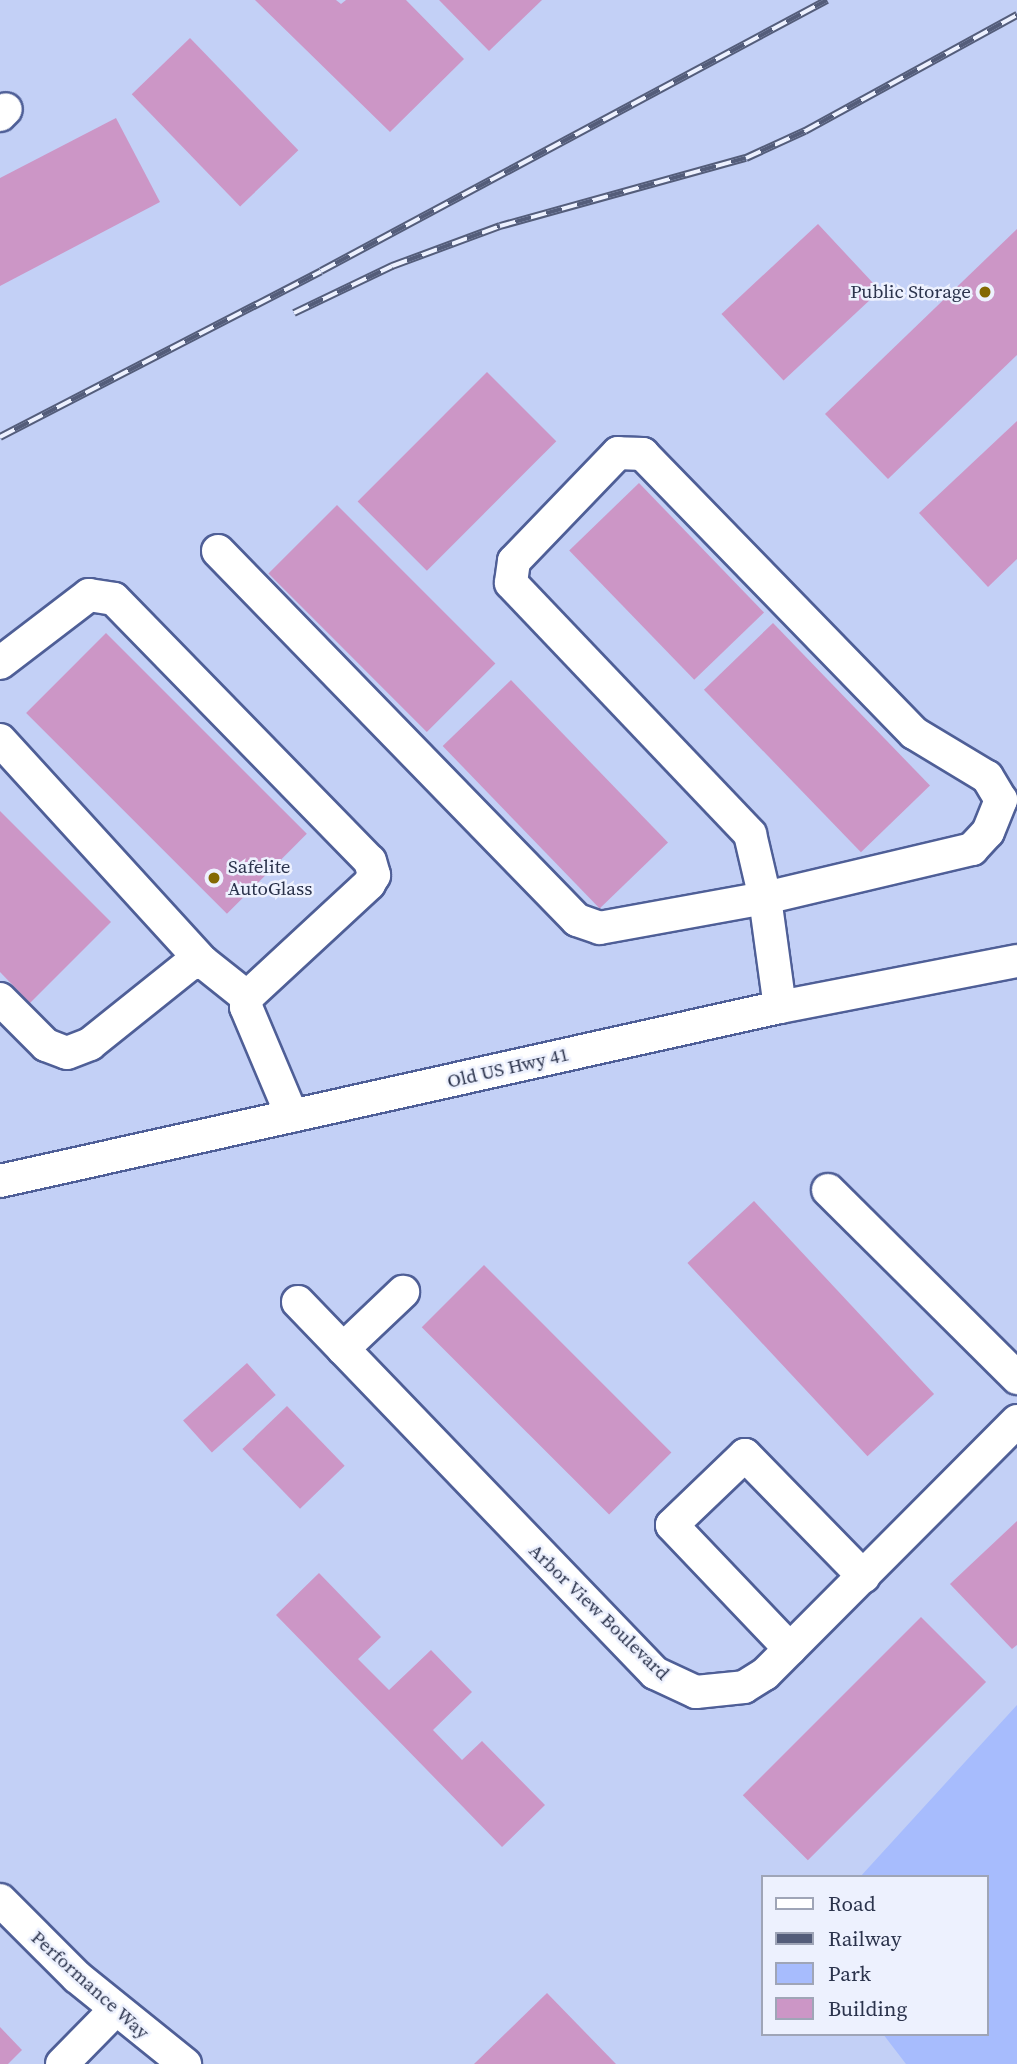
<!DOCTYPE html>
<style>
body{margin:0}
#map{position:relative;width:1017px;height:2064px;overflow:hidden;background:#c3d0f6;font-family:"Source Serif 4",serif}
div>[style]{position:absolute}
.green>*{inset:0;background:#a7bcfd}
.building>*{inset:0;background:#cc96c6;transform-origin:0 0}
.roads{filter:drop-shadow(2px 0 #4f5f97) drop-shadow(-2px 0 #4f5f97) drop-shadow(0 2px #4f5f97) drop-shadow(0 -2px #4f5f97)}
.minor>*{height:32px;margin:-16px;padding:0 16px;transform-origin:16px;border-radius:16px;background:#fff}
.rail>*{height:8px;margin-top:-4px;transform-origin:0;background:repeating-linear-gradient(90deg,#edf1fe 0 16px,#545d7a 0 32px);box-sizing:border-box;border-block:2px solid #545d7a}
.dots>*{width:19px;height:19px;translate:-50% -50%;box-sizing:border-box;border:4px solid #edf1fe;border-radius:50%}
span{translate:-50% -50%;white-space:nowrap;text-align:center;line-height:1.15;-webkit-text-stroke:5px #edf1fe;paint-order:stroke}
.poi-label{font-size:19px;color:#2b334c}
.right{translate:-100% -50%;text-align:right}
.left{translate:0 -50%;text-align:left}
.street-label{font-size:19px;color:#2b334c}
.legend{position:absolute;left:761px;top:1875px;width:228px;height:161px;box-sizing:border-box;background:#edf1fe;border:2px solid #9fa5b7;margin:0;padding:9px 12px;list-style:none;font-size:21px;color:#2b334c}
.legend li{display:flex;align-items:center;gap:14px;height:35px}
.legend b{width:35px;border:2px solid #9fa5b7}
</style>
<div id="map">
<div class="green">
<i style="clip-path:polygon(1017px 1705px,1017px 2064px,906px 2064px,883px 2034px,987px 2034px,987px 1877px,860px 1877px)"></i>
</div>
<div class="building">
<i style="clip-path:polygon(255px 0,336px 0,341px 4px,346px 0,406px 0,464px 59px,390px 132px)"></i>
<i style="clip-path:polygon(439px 0,542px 0,489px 51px)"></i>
<i style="left:190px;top:38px;width:156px;height:81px;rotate:46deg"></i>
<i style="clip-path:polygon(116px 118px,160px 202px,0 286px,0 178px)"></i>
<i style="left:818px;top:224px;width:91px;height:132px;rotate:47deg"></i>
<i style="clip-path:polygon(1017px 229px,1017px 355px,888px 479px,825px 414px)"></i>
<i style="left:487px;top:372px;width:98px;height:183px;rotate:45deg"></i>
<i style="clip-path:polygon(1017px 421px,1017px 559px,988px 587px,919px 513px)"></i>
<i style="left:639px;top:483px;width:180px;height:97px;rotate:46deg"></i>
<i style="left:337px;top:505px;width:224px;height:97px;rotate:45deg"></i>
<i style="left:773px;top:623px;width:226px;height:96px;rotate:46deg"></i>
<i style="left:106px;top:633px;width:284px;height:113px;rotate:45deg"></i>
<i style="left:511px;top:680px;width:226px;height:95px;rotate:46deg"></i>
<i style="clip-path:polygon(0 811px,111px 922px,30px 1003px,0 972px)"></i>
<i style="left:754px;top:1201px;width:264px;height:91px;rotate:47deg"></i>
<i style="left:484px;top:1265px;width:265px;height:88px;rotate:45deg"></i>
<i style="left:247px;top:1363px;width:43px;height:86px;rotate:48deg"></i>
<i style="left:287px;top:1406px;width:83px;height:62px;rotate:46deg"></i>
<i style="clip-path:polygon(1017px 1521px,1017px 1645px,1012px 1649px,950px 1584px)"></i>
<i style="clip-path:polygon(319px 1573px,381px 1637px,358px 1659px,389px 1690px,431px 1650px,472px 1692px,433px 1730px,462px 1760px,482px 1741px,545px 1805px,502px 1847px,276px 1615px)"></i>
<i style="left:921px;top:1617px;width:92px;height:252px;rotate:45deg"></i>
<i style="clip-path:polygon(547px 1993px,616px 2064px,474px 2064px)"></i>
<i style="clip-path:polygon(0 2027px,22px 2050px,8px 2064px,0 2064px)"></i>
</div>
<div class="roads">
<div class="minor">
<i style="left:0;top:115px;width:8px;rotate:-45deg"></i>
<i style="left:218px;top:551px;width:515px;rotate:45.79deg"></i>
<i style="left:577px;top:920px;width:24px;rotate:19deg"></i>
<i style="left:600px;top:928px;width:168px;rotate:-10.3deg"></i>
<i style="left:765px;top:898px;width:213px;rotate:-13.3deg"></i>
<i style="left:972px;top:849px;width:23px;rotate:-47deg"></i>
<i style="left:988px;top:832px;width:35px;rotate:-68deg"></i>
<i style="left:1001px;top:800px;width:27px;rotate:-121deg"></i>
<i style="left:987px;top:777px;width:85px;rotate:-148.9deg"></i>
<i style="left:914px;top:733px;width:389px;rotate:-134.2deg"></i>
<i style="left:643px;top:454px;width:25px;rotate:-178deg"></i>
<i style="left:618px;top:453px;width:150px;rotate:133.9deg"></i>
<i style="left:514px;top:561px;width:22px;rotate:98deg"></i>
<i style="left:511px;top:583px;width:347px;rotate:46.4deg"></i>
<i style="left:750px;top:834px;width:66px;rotate:76.8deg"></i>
<i style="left:765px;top:898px;width:110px;rotate:82.2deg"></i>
<i style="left:0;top:663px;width:112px;rotate:-37.4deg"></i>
<i style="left:89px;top:595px;width:25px;rotate:9deg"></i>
<i style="left:114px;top:599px;width:366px;rotate:45.7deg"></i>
<i style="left:370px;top:861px;width:15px;rotate:74deg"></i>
<i style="left:374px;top:875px;width:10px;rotate:119deg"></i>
<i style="left:369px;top:884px;width:166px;rotate:137.2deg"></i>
<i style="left:247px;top:997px;width:10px;rotate:96deg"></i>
<i style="left:246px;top:1007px;width:118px;rotate:67.1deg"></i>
<i style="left:0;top:740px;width:301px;rotate:47.6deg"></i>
<i style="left:0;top:999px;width:65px;rotate:45deg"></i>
<i style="left:46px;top:1045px;width:22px;rotate:21deg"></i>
<i style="left:67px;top:1053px;width:25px;rotate:-21deg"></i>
<i style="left:90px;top:1044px;width:128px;rotate:-38.7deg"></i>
<i style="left:190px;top:964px;width:13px;rotate:-9deg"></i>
<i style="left:203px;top:962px;width:56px;rotate:38.5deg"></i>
<i style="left:0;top:1181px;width:799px;rotate:-12.58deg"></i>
<i style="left:780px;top:1007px;width:241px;rotate:-11deg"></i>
<i style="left:828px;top:1190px;width:267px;rotate:44.8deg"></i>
<i style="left:298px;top:1302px;width:515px;rotate:46.1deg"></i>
<i style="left:655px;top:1673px;width:45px;rotate:24.9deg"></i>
<i style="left:696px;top:1692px;width:48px;rotate:-5.9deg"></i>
<i style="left:744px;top:1687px;width:25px;rotate:-32deg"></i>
<i style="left:765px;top:1674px;width:357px;rotate:-45.1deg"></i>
<i style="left:343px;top:1349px;width:83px;rotate:-43.5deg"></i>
<i style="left:790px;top:1649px;width:171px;rotate:-133.6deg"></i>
<i style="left:672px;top:1525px;width:101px;rotate:-43.8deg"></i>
<i style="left:745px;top:1455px;width:170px;rotate:45.7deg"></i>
<i style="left:0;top:1900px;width:109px;rotate:45deg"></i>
<i style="left:77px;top:1977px;width:139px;rotate:38.9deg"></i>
<i style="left:62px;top:2064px;width:76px;rotate:-45.5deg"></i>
</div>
</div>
<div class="rail">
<i style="left:294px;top:313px;width:109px;rotate:-25.6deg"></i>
<i style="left:392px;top:266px;width:115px;rotate:-20.3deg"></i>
<i style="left:500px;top:226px;width:255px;rotate:-15.5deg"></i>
<i style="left:746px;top:158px;width:65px;rotate:-24.6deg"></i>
<i style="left:805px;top:131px;width:242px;rotate:-28.7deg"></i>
<i style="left:0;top:437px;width:361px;rotate:-27.3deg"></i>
<i style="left:321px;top:271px;width:574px;rotate:-28.17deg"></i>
</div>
<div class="dots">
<i style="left:985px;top:292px;background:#846903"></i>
<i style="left:214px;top:878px;background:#846903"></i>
</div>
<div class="poi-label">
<span class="right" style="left:971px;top:292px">Public Storage</span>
<span class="left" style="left:228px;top:878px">Safelite<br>AutoGlass</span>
</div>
<div class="street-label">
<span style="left:508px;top:1068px;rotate:-13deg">Old US Hwy 41</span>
<span style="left:599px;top:1612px;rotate:44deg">Arbor View Boulevard</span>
<span style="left:90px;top:1985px;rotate:42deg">Performance Way</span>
</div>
<ul class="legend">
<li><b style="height:9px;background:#fff"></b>Road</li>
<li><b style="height:9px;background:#545d7a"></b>Railway</li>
<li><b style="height:19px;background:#a7bcfd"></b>Park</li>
<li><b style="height:19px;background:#cc96c6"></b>Building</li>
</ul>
</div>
